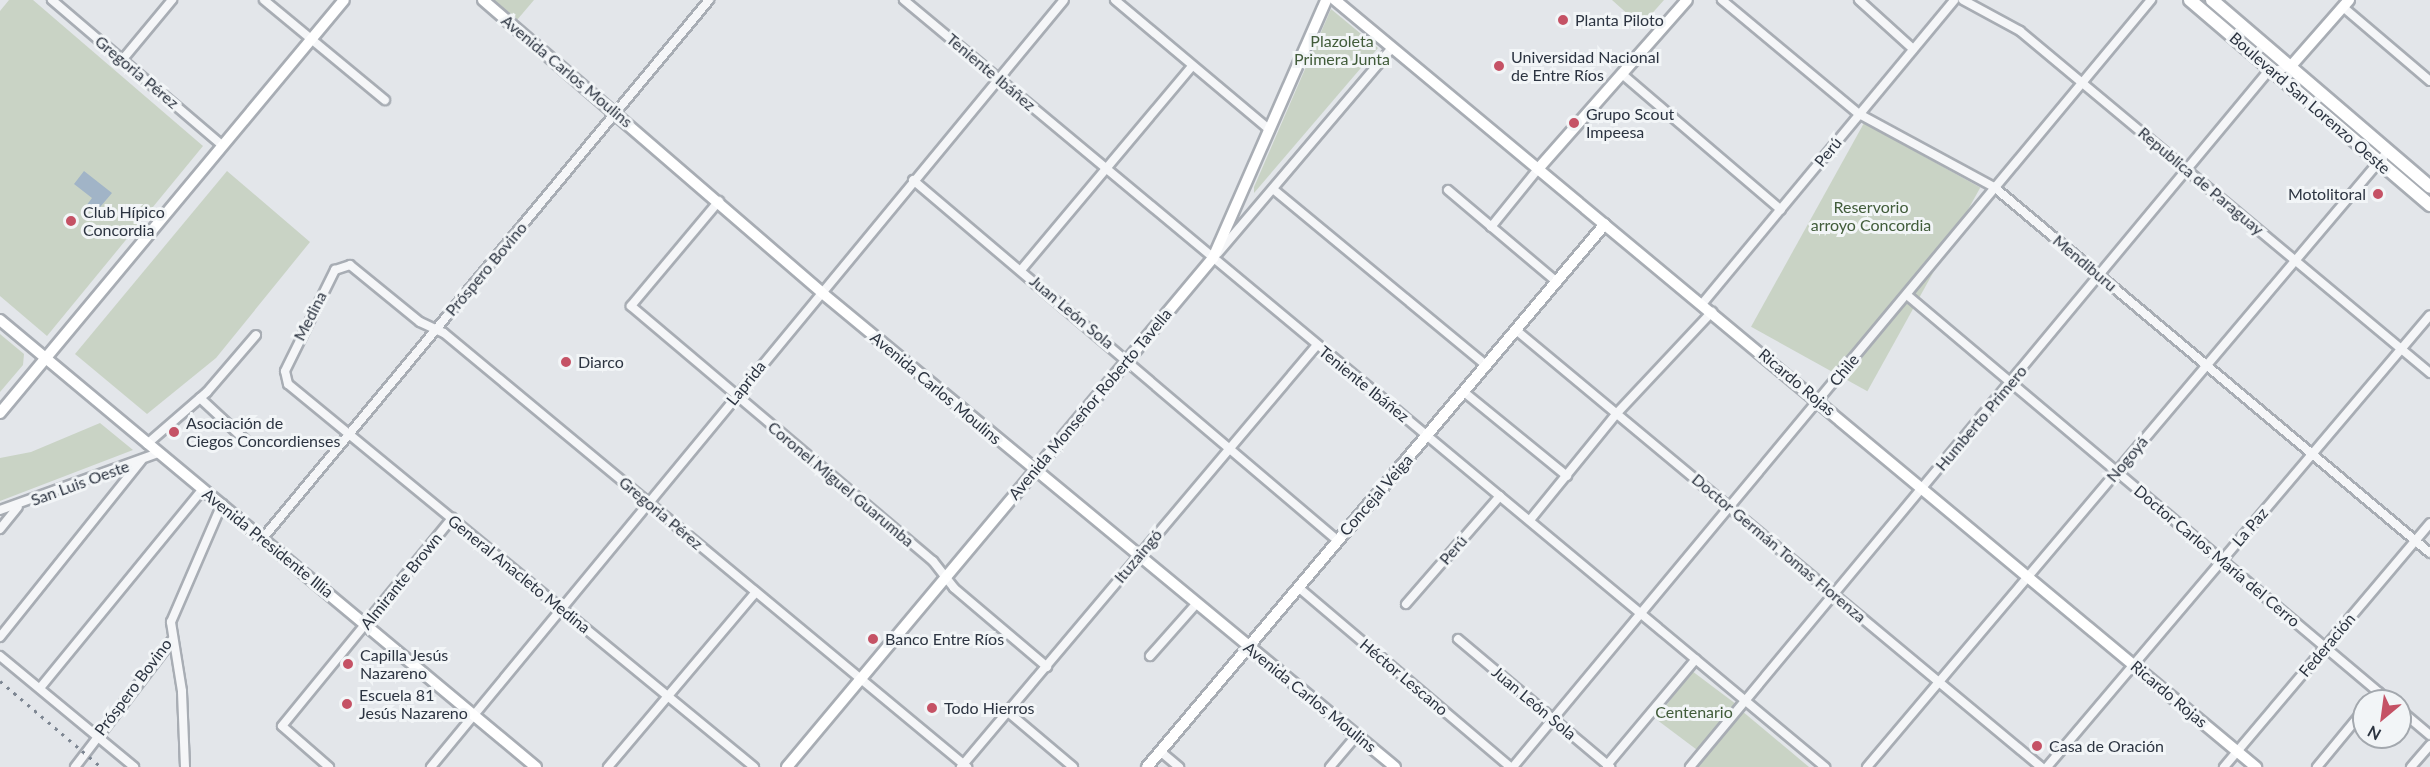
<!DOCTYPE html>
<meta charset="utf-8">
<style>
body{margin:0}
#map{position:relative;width:2430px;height:767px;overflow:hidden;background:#e3e6ea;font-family:Lato,sans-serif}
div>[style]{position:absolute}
.green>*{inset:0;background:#c9d3c5;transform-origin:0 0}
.water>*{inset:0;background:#a1b4c7}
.roads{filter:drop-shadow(2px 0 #a8adb4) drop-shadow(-2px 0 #a8adb4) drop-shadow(0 2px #a8adb4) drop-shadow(0 -2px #a8adb4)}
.street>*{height:8px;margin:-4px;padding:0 4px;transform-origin:4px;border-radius:4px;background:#f5f6f8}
.secondary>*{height:10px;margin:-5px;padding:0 5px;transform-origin:5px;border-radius:5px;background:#fff}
.primary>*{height:12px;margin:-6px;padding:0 6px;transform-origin:6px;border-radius:6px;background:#fff}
.rail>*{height:3px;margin-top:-1.5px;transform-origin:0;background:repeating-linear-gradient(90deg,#7d8692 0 3px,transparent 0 9px)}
.dots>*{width:16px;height:16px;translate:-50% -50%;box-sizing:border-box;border:3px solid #f2f5f7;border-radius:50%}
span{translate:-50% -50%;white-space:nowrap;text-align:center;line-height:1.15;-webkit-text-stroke:6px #f2f5f7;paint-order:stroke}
.poi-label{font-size:16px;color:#2c3441}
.left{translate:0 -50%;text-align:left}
.right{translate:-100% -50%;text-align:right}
.park-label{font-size:16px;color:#415c3a}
.street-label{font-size:16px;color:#2c3441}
.north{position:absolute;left:2352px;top:689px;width:60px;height:60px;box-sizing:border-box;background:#f2f5f7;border:2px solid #a3a8ae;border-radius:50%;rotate:209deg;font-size:16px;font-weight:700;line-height:24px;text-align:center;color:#2c3441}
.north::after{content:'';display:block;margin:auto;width:21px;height:27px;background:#c55265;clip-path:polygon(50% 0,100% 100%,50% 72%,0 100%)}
</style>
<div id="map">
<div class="green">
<i style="clip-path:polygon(9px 0,33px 0,203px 146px,47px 336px,0 296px,0 11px)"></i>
<i style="clip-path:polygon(494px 0,534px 0,517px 20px)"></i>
<i style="clip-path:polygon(1612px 0,1664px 0,1641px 26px)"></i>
<i style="clip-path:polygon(1331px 9px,1378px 48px,1254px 193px,1254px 187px)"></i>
<i style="left:1864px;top:123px;width:133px;height:233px;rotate:29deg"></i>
<i style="clip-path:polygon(227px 171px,310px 242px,216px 358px,147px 414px,75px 354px)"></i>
<i style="clip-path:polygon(0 334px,24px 354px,23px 365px,0 392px)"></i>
<i style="clip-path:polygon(100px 423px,133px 450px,0 501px,0 458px,31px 452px)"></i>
<i style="left:1692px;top:671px;width:55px;height:60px;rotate:37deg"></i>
<i style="clip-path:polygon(1742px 711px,1809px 767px,1695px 767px)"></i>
</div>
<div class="water">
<i style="clip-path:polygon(84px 171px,112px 193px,95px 213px,86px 206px,92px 198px,74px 184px)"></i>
</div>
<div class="roads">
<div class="street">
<i style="left:52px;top:0;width:223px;rotate:40.5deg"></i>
<i style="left:264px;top:0;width:157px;rotate:39.6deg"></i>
<i style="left:904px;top:0;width:1199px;rotate:39.79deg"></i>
<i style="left:1115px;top:0;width:202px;rotate:40deg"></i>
<i style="left:1722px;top:0;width:178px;rotate:39.8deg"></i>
<i style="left:1859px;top:114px;width:153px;rotate:28.4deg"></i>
<i style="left:1994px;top:187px;width:569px;rotate:40.01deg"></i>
<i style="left:1859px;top:0;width:73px;rotate:42.2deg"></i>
<i style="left:1963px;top:0;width:65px;rotate:28.5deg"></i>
<i style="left:2020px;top:31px;width:534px;rotate:39.83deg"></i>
<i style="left:2343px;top:7px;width:114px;rotate:40.4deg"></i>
<i style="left:123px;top:59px;width:77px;rotate:-50.3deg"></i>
<i style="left:1622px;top:74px;width:209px;rotate:40.5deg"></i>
<i style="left:913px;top:180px;width:556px;rotate:40.33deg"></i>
<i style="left:1273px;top:189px;width:276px;rotate:39.6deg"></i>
<i style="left:1448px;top:190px;width:143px;rotate:40.2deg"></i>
<i style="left:719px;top:201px;width:137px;rotate:130deg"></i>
<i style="left:631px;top:306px;width:395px;rotate:40.2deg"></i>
<i style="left:933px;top:561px;width:34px;rotate:52deg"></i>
<i style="left:954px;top:588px;width:122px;rotate:40.3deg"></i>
<i style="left:1491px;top:227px;width:75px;rotate:-51deg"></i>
<i style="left:1218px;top:253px;width:269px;rotate:-49.7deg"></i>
<i style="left:1021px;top:270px;width:266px;rotate:-50deg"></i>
<i style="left:1907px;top:295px;width:630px;rotate:40.11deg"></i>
<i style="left:1702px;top:304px;width:395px;rotate:-50.3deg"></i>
<i style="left:1516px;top:330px;width:683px;rotate:39.77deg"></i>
<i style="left:1464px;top:392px;width:133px;rotate:39.2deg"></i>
<i style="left:200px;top:398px;width:62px;rotate:43deg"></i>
<i style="left:147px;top:444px;width:79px;rotate:-40.9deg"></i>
<i style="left:207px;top:392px;width:75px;rotate:-49.3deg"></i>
<i style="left:0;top:510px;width:168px;rotate:-19.8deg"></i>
<i style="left:1530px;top:520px;width:138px;rotate:-50.9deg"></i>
<i style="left:1617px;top:413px;width:139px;rotate:-46.8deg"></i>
<i style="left:0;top:529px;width:28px;rotate:-51deg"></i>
<i style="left:263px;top:538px;width:699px;rotate:-50.34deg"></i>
<i style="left:1298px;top:587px;width:278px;rotate:40.3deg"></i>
<i style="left:1406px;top:604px;width:143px;rotate:-49deg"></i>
<i style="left:0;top:637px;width:226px;rotate:-51.3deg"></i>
<i style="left:1458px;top:639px;width:199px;rotate:40.1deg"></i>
<i style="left:0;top:656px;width:174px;rotate:39.6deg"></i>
<i style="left:1150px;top:656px;width:71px;rotate:-48.4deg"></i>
<i style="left:40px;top:688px;width:257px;rotate:-50.7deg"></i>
<i style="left:2372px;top:701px;width:11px;rotate:-52deg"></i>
<i style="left:2400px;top:710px;width:39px;rotate:40deg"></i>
<i style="left:1008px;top:712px;width:85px;rotate:40.2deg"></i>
<i style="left:1160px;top:751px;width:25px;rotate:40deg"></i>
<i style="left:1607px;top:765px;width:138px;rotate:-50deg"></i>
<i style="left:75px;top:767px;width:161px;rotate:-52.6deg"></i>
<i style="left:185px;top:767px;width:76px;rotate:-92.3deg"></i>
<i style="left:182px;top:691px;width:70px;rotate:-99.1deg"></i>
<i style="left:171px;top:622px;width:129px;rotate:-66.6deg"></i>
<i style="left:329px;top:767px;width:62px;rotate:-138.9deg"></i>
<i style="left:282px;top:726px;width:269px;rotate:-50.7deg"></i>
<i style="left:431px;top:767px;width:994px;rotate:-50.47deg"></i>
<i style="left:608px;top:767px;width:229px;rotate:-49.8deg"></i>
<i style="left:754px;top:767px;width:603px;rotate:-140.58deg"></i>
<i style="left:288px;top:384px;width:13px;rotate:-103deg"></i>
<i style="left:285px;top:371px;width:113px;rotate:-63.7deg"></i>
<i style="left:335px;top:270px;width:16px;rotate:-18deg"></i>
<i style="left:350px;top:265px;width:90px;rotate:39.2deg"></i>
<i style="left:420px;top:322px;width:26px;rotate:25deg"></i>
<i style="left:444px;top:333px;width:680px;rotate:39.69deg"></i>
<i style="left:961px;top:767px;width:552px;rotate:-49.85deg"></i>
<i style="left:1330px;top:767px;width:42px;rotate:-49.8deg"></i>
<i style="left:1513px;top:767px;width:998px;rotate:-50.25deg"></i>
<i style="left:1690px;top:767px;width:901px;rotate:-50.27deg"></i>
<i style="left:2266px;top:74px;width:26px;rotate:-18deg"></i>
<i style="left:1867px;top:767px;width:807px;rotate:-49.78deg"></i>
<i style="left:2047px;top:767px;width:592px;rotate:-49.72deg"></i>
<i style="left:2224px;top:767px;width:319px;rotate:-49.8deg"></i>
<i style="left:2317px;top:767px;width:74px;rotate:-50.5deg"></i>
<i style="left:2411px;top:767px;width:29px;rotate:-49deg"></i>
</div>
<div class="secondary">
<i style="left:483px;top:0;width:447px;rotate:40.8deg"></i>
<i style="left:821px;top:292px;width:745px;rotate:39.61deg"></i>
<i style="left:1335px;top:0;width:1199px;rotate:39.79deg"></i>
<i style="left:2291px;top:66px;width:88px;rotate:-48.7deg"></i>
<i style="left:1538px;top:169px;width:225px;rotate:-48.6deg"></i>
<i style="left:0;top:320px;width:698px;rotate:39.83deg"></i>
<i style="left:0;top:413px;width:537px;rotate:-50.21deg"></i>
<i style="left:787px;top:767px;width:664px;rotate:-50.07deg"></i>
<i style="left:1213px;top:258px;width:282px;rotate:-66.3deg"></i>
<i style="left:1147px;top:767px;width:710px;rotate:-49.85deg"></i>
</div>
<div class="primary">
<i style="left:2190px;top:0;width:316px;rotate:40.5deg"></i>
<i style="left:2212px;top:0;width:287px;rotate:40.6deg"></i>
</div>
</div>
<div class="rail">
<i style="left:0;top:681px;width:133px;rotate:40.4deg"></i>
</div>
<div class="dots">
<i style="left:1563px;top:20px;background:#c55265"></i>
<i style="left:1499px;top:66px;background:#c55265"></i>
<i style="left:1574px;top:123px;background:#c55265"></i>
<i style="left:2378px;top:194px;background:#c55265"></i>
<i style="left:71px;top:221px;background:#c55265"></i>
<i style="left:566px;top:362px;background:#c55265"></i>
<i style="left:174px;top:432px;background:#c55265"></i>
<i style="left:873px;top:639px;background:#c55265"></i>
<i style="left:348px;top:664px;background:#c55265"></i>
<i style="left:347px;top:704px;background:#c55265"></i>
<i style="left:932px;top:708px;background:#c55265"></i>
<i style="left:2037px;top:746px;background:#c55265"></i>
</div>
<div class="poi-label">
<span class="left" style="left:1575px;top:20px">Planta Piloto</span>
<span class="left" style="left:1511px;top:66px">Universidad Nacional<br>de Entre Ríos</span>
<span class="left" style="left:1586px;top:123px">Grupo Scout<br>Impeesa</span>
<span class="right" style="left:2366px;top:194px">Motolitoral</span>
<span class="left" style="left:83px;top:221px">Club Hípico<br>Concordia</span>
<span class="left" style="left:578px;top:362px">Diarco</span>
<span class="left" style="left:186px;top:432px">Asociación de<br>Ciegos Concordienses</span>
<span class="left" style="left:885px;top:639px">Banco Entre Ríos</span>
<span class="left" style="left:360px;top:664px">Capilla Jesús<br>Nazareno</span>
<span class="left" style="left:359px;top:704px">Escuela 81<br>Jesús Nazareno</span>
<span class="left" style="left:944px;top:708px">Todo Hierros</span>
<span class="left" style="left:2049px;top:746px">Casa de Oración</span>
</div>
<div class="park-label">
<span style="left:1342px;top:50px">Plazoleta<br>Primera Junta</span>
<span style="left:1871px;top:216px">Reservorio<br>arroyo Concordia</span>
<span style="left:1694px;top:712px">Centenario</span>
</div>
<div class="street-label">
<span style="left:567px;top:71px;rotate:40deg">Avenida Carlos Moulins</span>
<span style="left:137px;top:72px;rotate:40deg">Gregoria Pérez</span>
<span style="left:991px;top:72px;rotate:40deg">Teniente Ibáñez</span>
<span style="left:2310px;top:103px;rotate:41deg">Boulevard San Lorenzo Oeste</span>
<span style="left:1828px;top:152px;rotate:-51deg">Perú</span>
<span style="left:2201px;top:181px;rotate:40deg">Republica de Paraguay</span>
<span style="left:2085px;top:263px;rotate:40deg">Mendiburu</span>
<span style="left:486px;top:269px;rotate:-50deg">Próspero Bovino</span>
<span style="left:1072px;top:312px;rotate:40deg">Juan León Sola</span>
<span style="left:310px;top:316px;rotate:-63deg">Medina</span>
<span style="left:1844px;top:370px;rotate:-50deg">Chile</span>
<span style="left:1797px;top:382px;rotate:40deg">Ricardo Rojas</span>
<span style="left:746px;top:383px;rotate:-51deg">Laprida</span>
<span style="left:1364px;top:384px;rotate:39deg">Teniente Ibáñez</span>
<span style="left:936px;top:388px;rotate:40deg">Avenida Carlos Moulins</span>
<span style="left:1090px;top:404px;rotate:-50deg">Avenida Monseñor Roberto Tavella</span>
<span style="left:1981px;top:418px;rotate:-50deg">Humberto Primero</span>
<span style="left:2127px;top:459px;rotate:-50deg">Nogoyá</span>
<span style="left:80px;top:483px;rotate:-20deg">San Luis Oeste</span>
<span style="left:841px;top:484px;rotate:40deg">Coronel Miguel Guarumba</span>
<span style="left:1376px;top:495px;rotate:-49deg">Concejal Veiga</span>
<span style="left:661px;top:513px;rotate:40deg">Gregoria Pérez</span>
<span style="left:2250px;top:527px;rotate:-49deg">La Paz</span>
<span style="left:268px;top:543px;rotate:39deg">Avenida Presidente Illia</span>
<span style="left:1779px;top:548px;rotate:40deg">Doctor Germán Tomas Florenza</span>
<span style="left:1453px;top:550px;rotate:-49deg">Perú</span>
<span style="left:1138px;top:556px;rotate:-50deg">Ituzaingó</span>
<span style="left:2217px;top:556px;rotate:40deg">Doctor Carlos María del Cerro</span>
<span style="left:519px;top:574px;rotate:39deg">General Anacleto Medina</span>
<span style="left:401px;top:581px;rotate:-51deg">Almirante Brown</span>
<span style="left:2327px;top:645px;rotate:-50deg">Federación</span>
<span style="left:1404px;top:677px;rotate:40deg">Héctor Lescano</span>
<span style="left:133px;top:687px;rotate:-53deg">Próspero Bovino</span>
<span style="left:2169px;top:694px;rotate:40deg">Ricardo Rojas</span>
<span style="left:1310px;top:697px;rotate:39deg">Avenida Carlos Moulins</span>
<span style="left:1534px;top:703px;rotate:40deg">Juan León Sola</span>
</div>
<div class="north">N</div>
</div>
